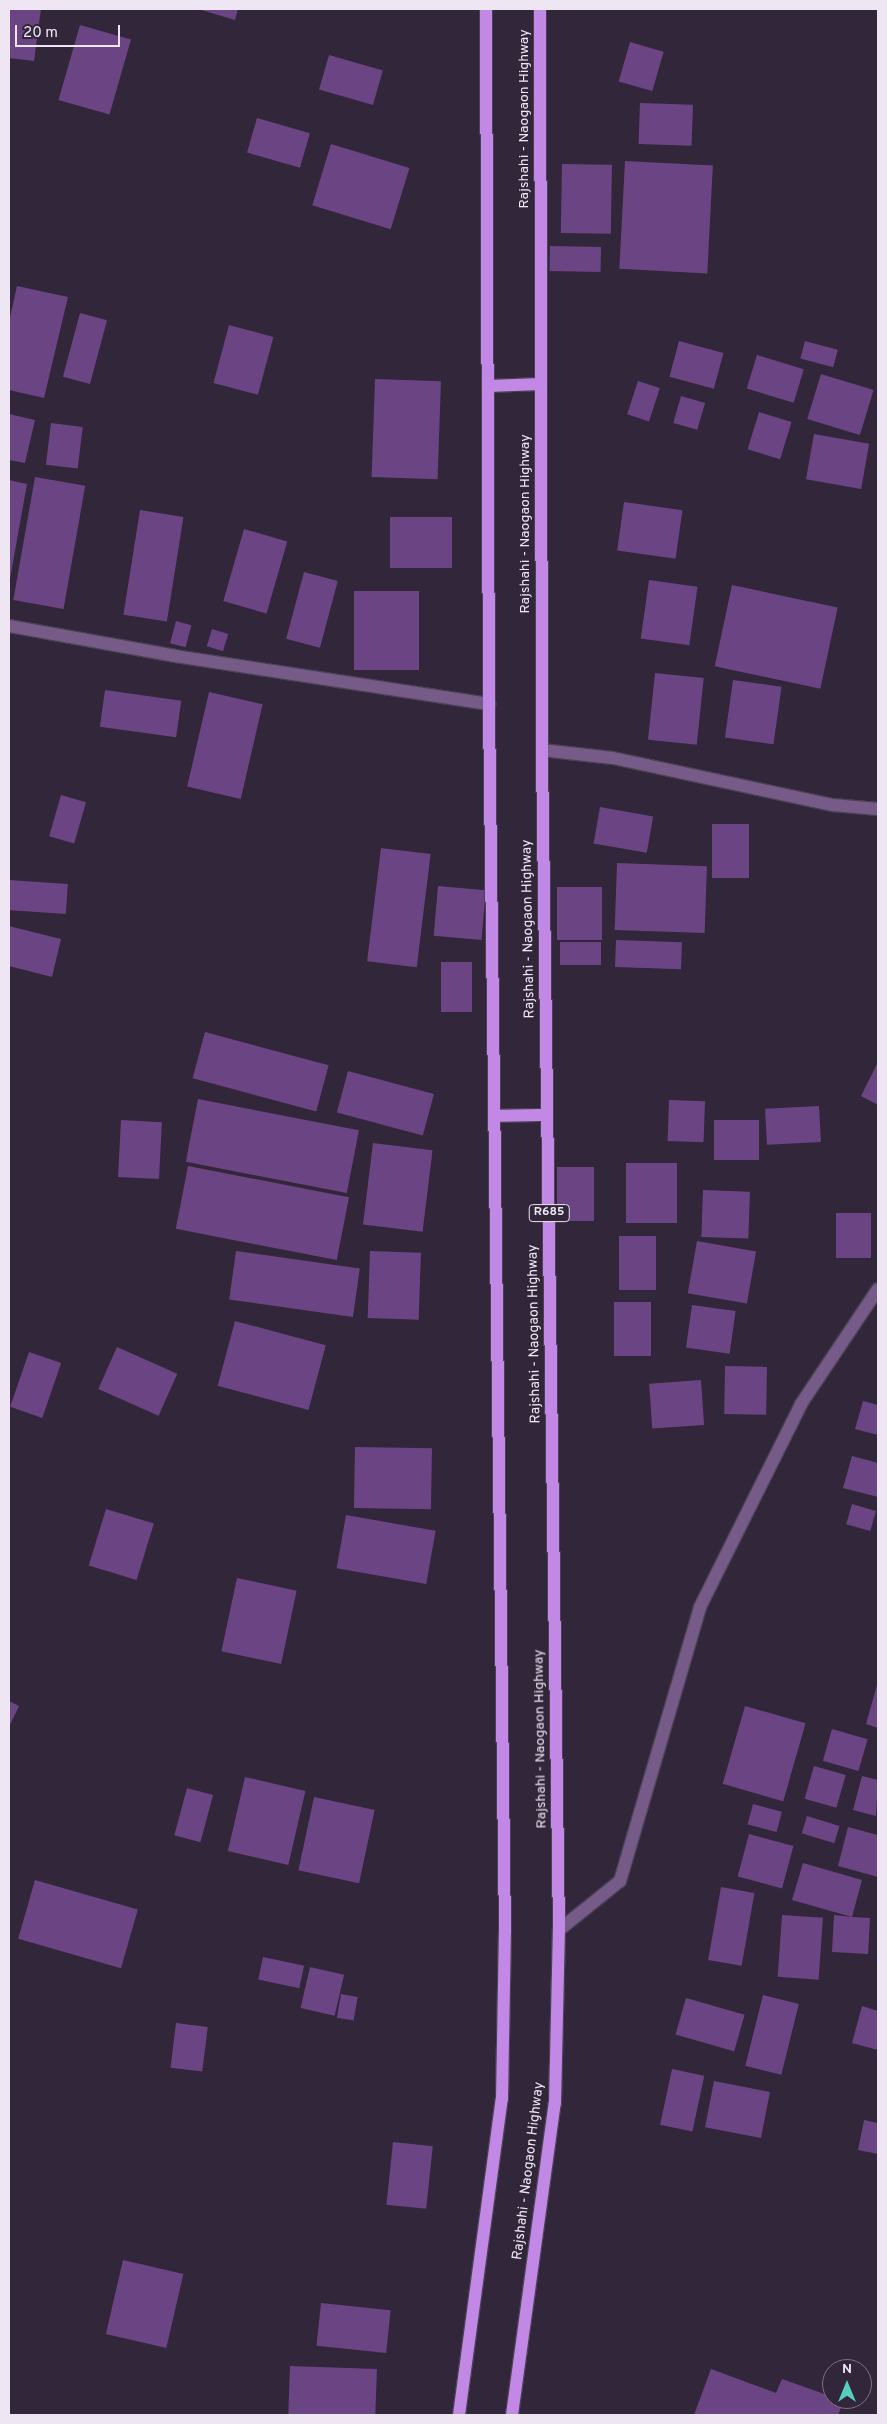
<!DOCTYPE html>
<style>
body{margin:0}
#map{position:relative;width:887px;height:2424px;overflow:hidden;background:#32263a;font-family:Overpass,sans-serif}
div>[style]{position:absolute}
.building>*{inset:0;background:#6b4484;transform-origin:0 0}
.roads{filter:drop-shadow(1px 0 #4c4154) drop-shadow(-1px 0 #4c4154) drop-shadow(0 1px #4c4154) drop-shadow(0 -1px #4c4154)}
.minor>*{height:12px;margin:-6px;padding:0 6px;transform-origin:6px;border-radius:6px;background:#765b88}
.major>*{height:12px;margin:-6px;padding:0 6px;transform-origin:6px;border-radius:6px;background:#c188e6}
span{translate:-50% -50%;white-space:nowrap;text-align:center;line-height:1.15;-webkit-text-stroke:4px #32263a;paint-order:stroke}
.shield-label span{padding:1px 4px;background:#32263a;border:1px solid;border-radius:4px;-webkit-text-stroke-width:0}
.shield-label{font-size:12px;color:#eee6f3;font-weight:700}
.street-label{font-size:14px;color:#eee6f3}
.frame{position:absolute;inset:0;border:10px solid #eee6f3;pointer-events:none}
.north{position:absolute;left:822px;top:2359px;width:50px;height:50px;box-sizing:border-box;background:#32263a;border:1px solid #7d7384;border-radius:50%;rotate:0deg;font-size:14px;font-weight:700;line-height:20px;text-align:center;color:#eee6f3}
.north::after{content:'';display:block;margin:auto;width:18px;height:22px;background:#58cec0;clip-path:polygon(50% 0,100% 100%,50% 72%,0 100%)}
.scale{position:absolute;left:15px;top:25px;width:105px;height:22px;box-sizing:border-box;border:2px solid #eee6f3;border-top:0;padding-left:6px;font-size:15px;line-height:18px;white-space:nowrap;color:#eee6f3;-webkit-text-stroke:4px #32263a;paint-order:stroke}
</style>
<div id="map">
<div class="building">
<i style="clip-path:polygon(9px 9px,41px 9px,34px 61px,9px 58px)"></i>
<i style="clip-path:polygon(198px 9px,238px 9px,235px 20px)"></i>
<i style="left:80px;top:25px;width:53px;height:78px;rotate:16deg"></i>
<i style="left:630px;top:42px;width:35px;height:41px;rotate:16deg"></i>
<i style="left:329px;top:55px;width:56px;height:36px;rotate:16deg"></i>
<i style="left:640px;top:103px;width:53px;height:41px;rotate:2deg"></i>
<i style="left:257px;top:118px;width:55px;height:36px;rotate:16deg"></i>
<i style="left:331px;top:144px;width:82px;height:64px;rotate:17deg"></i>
<i style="left:625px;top:161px;width:88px;height:108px;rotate:3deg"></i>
<i style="left:562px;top:164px;width:50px;height:69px;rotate:1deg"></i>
<i style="left:550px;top:246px;width:51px;height:25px;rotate:1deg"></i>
<i style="clip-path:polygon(17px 286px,68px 297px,44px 398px,9px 390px,9px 322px)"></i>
<i style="left:80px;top:313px;width:28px;height:66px;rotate:15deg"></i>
<i style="left:229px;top:325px;width:46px;height:60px;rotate:15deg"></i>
<i style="left:679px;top:341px;width:46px;height:37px;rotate:15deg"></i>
<i style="left:805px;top:341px;width:34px;height:18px;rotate:15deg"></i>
<i style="left:757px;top:355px;width:49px;height:35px;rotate:17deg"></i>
<i style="left:821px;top:374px;width:55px;height:47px;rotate:17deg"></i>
<i style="left:375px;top:379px;width:66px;height:98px;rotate:2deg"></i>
<i style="left:638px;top:381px;width:23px;height:35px;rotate:18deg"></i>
<i style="left:681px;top:396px;width:25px;height:28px;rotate:16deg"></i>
<i style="left:759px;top:412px;width:34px;height:39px;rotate:17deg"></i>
<i style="clip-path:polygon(9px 414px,35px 420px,25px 463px,9px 460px)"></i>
<i style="left:51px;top:423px;width:32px;height:42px;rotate:7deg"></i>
<i style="left:814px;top:434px;width:56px;height:46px;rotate:10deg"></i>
<i style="left:35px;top:477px;width:51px;height:125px;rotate:10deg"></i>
<i style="clip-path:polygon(9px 480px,27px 484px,10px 579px,9px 579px)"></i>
<i style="left:624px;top:502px;width:59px;height:49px;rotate:8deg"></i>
<i style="left:140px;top:510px;width:44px;height:106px;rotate:9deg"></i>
<i style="left:390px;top:517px;width:62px;height:51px"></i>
<i style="left:244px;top:529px;width:45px;height:75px;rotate:16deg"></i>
<i style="left:304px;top:572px;width:35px;height:69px;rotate:15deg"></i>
<i style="left:649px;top:580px;width:49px;height:59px;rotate:8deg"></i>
<i style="left:732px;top:585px;width:108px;height:83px;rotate:12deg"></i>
<i style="left:354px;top:591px;width:65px;height:79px"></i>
<i style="left:176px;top:621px;width:16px;height:23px;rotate:15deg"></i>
<i style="left:212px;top:629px;width:17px;height:18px;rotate:17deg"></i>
<i style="left:655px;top:673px;width:49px;height:67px;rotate:6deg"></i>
<i style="left:733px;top:680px;width:49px;height:58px;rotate:8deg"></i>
<i style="left:105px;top:690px;width:77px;height:37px;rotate:8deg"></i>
<i style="left:209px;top:692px;width:55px;height:97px;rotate:13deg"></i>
<i style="left:61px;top:795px;width:26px;height:43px;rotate:16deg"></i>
<i style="left:600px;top:807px;width:54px;height:37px;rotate:10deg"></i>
<i style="left:712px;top:824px;width:37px;height:54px"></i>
<i style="left:381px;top:848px;width:50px;height:114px;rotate:7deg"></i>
<i style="left:617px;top:863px;width:90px;height:67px;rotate:2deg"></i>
<i style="left:9px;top:880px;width:59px;height:30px;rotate:4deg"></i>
<i style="left:438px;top:886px;width:48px;height:50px;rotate:5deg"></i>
<i style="left:557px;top:887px;width:45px;height:53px"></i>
<i style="clip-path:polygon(9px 926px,61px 939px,52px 977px,9px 966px)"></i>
<i style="left:616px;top:940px;width:66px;height:27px;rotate:2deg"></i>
<i style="left:601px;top:942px;width:23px;height:41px;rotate:90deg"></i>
<i style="left:441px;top:962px;width:31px;height:50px"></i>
<i style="left:205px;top:1032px;width:128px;height:48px;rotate:15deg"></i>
<i style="clip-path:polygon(878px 1062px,878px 1105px,861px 1096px)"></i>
<i style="left:348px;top:1071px;width:89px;height:43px;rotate:15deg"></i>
<i style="left:198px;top:1099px;width:164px;height:64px;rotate:11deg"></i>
<i style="left:669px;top:1100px;width:36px;height:41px;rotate:2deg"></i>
<i style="left:819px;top:1106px;width:36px;height:54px;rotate:87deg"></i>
<i style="left:121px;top:1120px;width:41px;height:57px;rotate:3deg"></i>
<i style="left:714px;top:1120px;width:45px;height:40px"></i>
<i style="left:373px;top:1143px;width:60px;height:82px;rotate:7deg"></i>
<i style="left:626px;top:1163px;width:51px;height:60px"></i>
<i style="left:188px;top:1166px;width:164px;height:64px;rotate:11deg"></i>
<i style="left:557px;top:1167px;width:37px;height:54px"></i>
<i style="left:703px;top:1190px;width:47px;height:47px;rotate:2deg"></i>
<i style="left:836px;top:1213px;width:35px;height:45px"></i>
<i style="left:619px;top:1236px;width:37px;height:54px"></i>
<i style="left:697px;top:1241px;width:60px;height:53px;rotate:10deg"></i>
<i style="left:236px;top:1251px;width:125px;height:49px;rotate:8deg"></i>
<i style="left:370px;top:1251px;width:51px;height:67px;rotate:2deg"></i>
<i style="left:614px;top:1302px;width:37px;height:54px"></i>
<i style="left:692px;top:1305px;width:44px;height:43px;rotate:8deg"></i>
<i style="left:235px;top:1321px;width:94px;height:67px;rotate:15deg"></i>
<i style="left:117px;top:1347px;width:66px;height:46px;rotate:24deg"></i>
<i style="left:29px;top:1352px;width:34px;height:58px;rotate:19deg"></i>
<i style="left:725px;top:1366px;width:42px;height:48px;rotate:1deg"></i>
<i style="left:701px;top:1380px;width:45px;height:52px;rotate:86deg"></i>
<i style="clip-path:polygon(863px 1401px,878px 1405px,878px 1435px,855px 1429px)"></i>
<i style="left:355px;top:1447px;width:77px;height:61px;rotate:1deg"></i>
<i style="clip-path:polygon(852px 1456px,878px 1463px,878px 1497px,843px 1488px)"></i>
<i style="left:852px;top:1504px;width:25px;height:21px;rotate:16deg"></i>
<i style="left:106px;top:1509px;width:50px;height:59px;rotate:17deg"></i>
<i style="left:346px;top:1515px;width:91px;height:54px;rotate:10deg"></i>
<i style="left:237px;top:1578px;width:61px;height:75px;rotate:12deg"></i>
<i style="clip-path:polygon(877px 1685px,878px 1685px,878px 1728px,866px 1724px)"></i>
<i style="clip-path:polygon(9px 1701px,19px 1706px,9px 1727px)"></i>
<i style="left:745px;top:1706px;width:63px;height:81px;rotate:16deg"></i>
<i style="left:832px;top:1729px;width:37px;height:33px;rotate:16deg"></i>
<i style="left:814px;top:1766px;width:33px;height:34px;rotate:16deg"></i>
<i style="clip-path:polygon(862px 1776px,878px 1780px,876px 1816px,853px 1810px)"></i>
<i style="left:245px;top:1777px;width:62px;height:76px;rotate:13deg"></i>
<i style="left:187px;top:1788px;width:27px;height:49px;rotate:15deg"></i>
<i style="left:314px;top:1797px;width:62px;height:75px;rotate:12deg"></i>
<i style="left:753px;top:1804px;width:30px;height:21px;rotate:15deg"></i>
<i style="left:807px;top:1816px;width:34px;height:18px;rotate:17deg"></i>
<i style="clip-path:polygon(848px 1827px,878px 1835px,878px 1877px,838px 1866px)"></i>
<i style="left:749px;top:1834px;width:46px;height:44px;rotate:15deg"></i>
<i style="clip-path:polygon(803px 1863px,862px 1880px,852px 1917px,870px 1918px,868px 1954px,832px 1952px,834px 1915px,852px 1917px,792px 1900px)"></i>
<i style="left:35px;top:1880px;width:107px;height:61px;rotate:16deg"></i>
<i style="left:721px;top:1887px;width:34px;height:74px;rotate:10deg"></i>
<i style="left:782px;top:1915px;width:41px;height:62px;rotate:4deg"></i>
<i style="left:263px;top:1957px;width:42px;height:23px;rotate:12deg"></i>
<i style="left:310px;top:1967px;width:35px;height:42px;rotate:13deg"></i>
<i style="left:341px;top:1994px;width:17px;height:24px;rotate:10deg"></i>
<i style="left:763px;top:1995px;width:37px;height:73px;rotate:14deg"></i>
<i style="left:686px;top:1998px;width:61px;height:38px;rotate:16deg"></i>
<i style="clip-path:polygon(862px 2006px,878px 2011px,878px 2050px,852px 2043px)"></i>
<i style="left:176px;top:2023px;width:32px;height:45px;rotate:7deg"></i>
<i style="left:672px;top:2069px;width:33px;height:57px;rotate:12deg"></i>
<i style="left:714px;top:2081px;width:57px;height:47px;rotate:11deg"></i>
<i style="clip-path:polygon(864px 2120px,878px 2123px,878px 2154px,858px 2150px)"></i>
<i style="left:393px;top:2142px;width:40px;height:63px;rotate:6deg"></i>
<i style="left:123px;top:2260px;width:62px;height:76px;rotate:13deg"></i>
<i style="left:321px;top:2303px;width:70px;height:43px;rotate:6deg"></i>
<i style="left:290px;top:2366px;width:87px;height:49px;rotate:2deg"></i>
<i style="clip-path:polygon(711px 2369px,776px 2393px,782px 2379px,844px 2401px,838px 2415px,694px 2415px)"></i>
</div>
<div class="roads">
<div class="minor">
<i style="left:9px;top:626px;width:169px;rotate:10.2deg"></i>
<i style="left:175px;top:656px;width:318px;rotate:8.7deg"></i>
<i style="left:542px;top:750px;width:71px;rotate:6.4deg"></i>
<i style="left:613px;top:758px;width:225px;rotate:12.1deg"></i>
<i style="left:833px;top:805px;width:45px;rotate:5.1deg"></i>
<i style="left:559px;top:1930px;width:78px;rotate:-38.8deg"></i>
<i style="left:620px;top:1881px;width:285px;rotate:-73.7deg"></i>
<i style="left:700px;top:1607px;width:227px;rotate:-63.5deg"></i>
<i style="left:801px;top:1404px;width:138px;rotate:-56.2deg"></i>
</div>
<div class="major">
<i style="left:488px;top:386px;width:53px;rotate:-2.2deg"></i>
<i style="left:494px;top:1116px;width:53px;rotate:-1.1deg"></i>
<i style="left:459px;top:2415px;width:319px;rotate:-82.3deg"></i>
<i style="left:502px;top:2099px;width:167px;rotate:-89deg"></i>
<i style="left:505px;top:1932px;width:1228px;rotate:-90.75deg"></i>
<i style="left:489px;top:704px;width:695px;rotate:-90.25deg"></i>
<i style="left:512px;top:2415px;width:315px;rotate:-82.2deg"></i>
<i style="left:555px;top:2103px;width:173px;rotate:-88.7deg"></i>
<i style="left:559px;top:1930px;width:1180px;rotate:-90.83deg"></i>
<i style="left:542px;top:750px;width:741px;rotate:-90.15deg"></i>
</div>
</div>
<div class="shield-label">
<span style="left:549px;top:1213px">R685</span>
</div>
<div class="street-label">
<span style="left:525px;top:119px;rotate:-90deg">Rajshahi - Naogaon Highway</span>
<span style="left:526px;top:524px;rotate:-90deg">Rajshahi - Naogaon Highway</span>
<span style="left:529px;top:929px;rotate:-91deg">Rajshahi - Naogaon Highway</span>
<span style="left:535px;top:1334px;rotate:-91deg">Rajshahi - Naogaon Highway</span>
<span style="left:541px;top:1739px;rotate:-91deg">Rajshahi - Naogaon Highway</span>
<span style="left:529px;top:2171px;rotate:-83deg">Rajshahi - Naogaon Highway</span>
</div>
<div class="frame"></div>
<div class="north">N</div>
<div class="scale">20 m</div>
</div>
